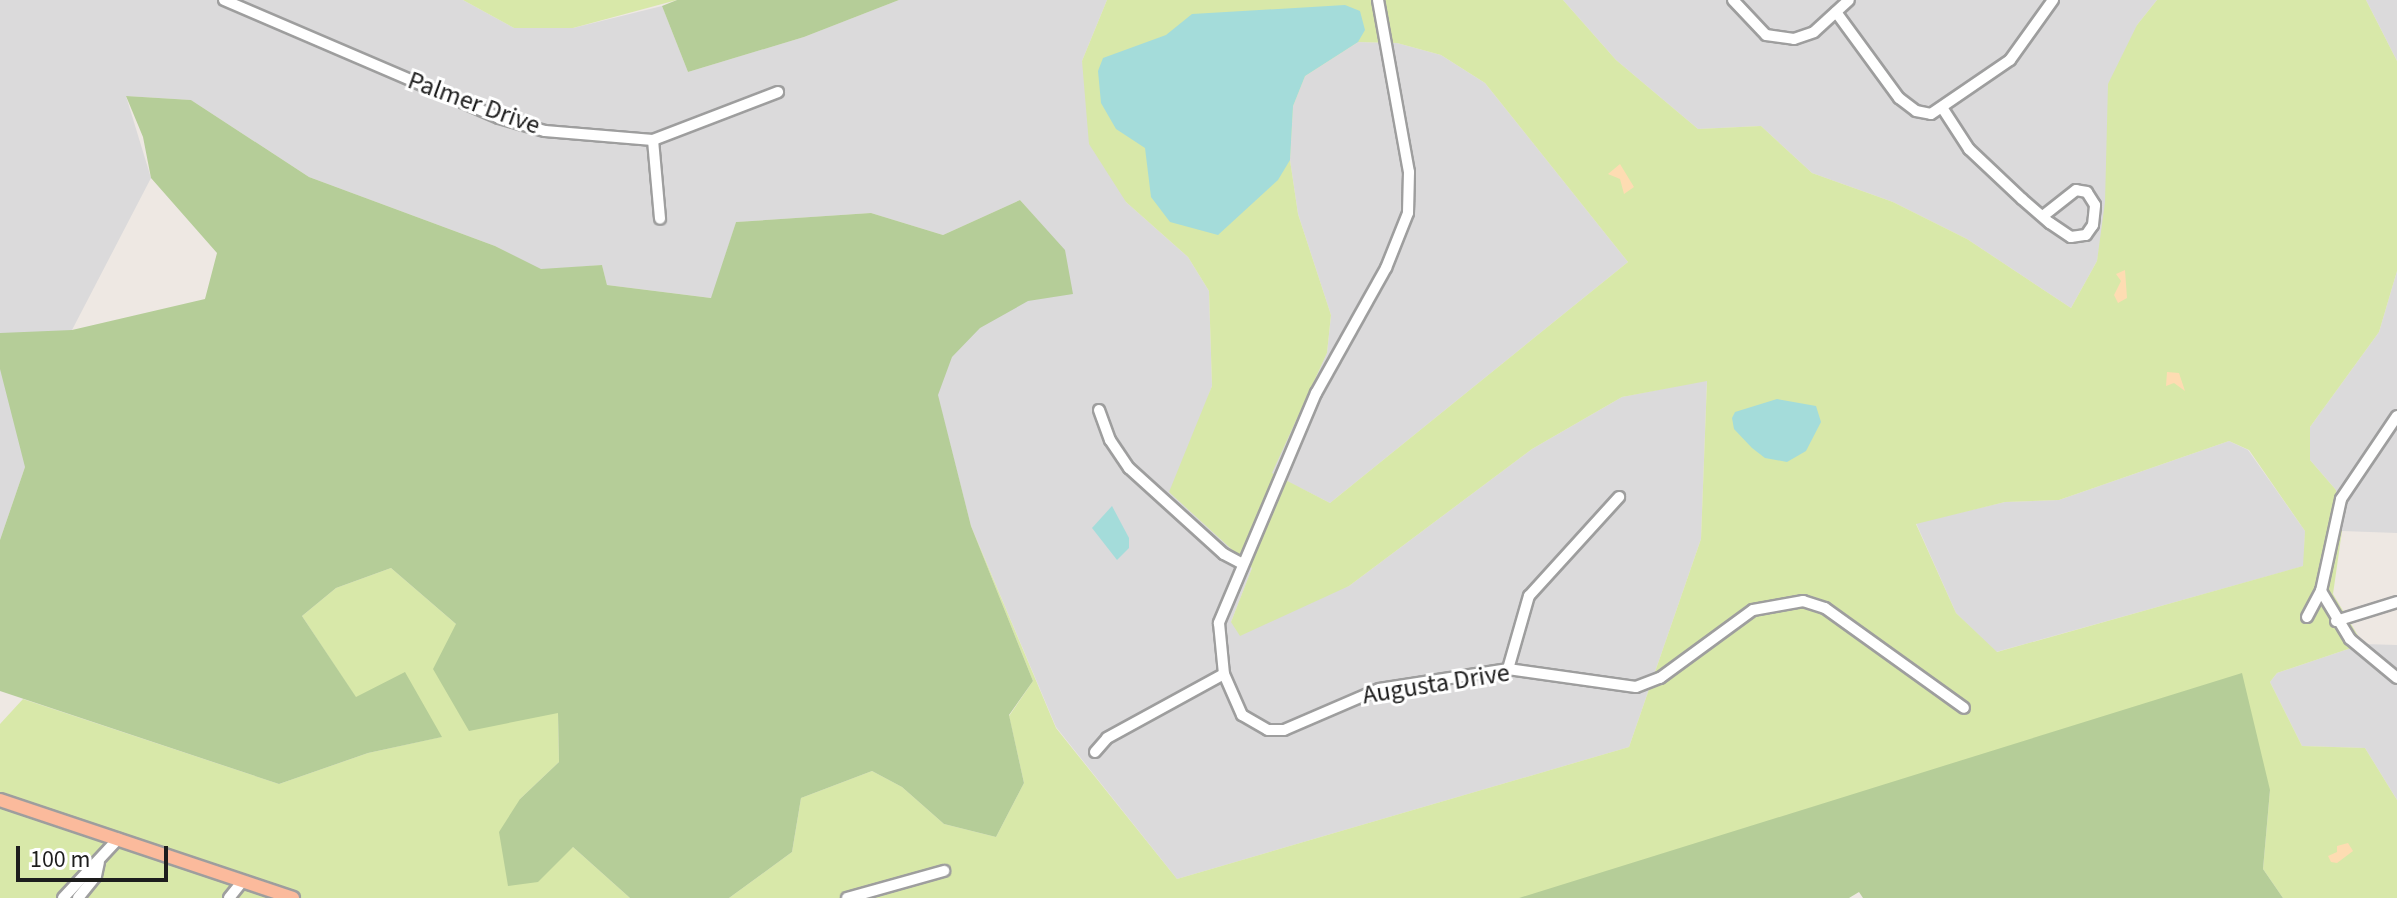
<!DOCTYPE html>
<style>
body{margin:0}
#map{position:relative;width:2397px;height:898px;overflow:hidden;background:#eee8e3;font-family:"Source Sans 3",sans-serif}
div>[style]{position:absolute}
.residential>*{inset:0;background:#dbdadb}
.grass>*{inset:0;background:#d8e8a9}
.forest>*{inset:0;background:#b5cd98}
.sand>*{inset:0;background:#fedcb2}
.water>*{inset:0;background:#a4dcda}
.roads{filter:drop-shadow(2px 0 #9e9e9e) drop-shadow(-2px 0 #9e9e9e) drop-shadow(0 2px #9e9e9e) drop-shadow(0 -2px #9e9e9e)}
.minor>*{height:10px;margin:-5px;padding:0 5px;transform-origin:5px;border-radius:5px;background:#fff}
.major>*{height:12px;margin:-6px;padding:0 6px;transform-origin:6px;border-radius:6px;background:#fbba9c}
span{translate:-50% -50%;white-space:nowrap;text-align:center;line-height:1.15;-webkit-text-stroke:6px #fff;paint-order:stroke}
.street-label{font-size:26px;color:#1d1d1d}
.scale{position:absolute;left:16px;top:846px;width:152px;height:36px;box-sizing:border-box;border:4px solid #1d1d1d;border-top:0;padding-left:10px;font-size:24px;line-height:28px;white-space:nowrap;color:#1d1d1d;-webkit-text-stroke:6px #fff;paint-order:stroke}
</style>
<div id="map">
<div class="residential">
<i style="clip-path:polygon(0 0,463px 0,514px 28px,573px 28px,662px 6px,688px 72px,804px 37px,899px 0,1107px 0,1082px 61px,1126px 202px,1188px 257px,1209px 291px,1212px 386px,1194px 436px,1233px 550px,1252px 568px,1231px 622px,1349px 586px,1532px 449px,1622px 397px,1707px 380px,1701px 539px,1629px 747px,1177px 879px,1056px 727px,971px 526px,928px 358px,1064px 250px,1020px 200px,943px 235px,871px 213px,736px 222px,712px 298px,607px 285px,602px 265px,541px 270px,495px 246px,309px 177px,191px 100px,126px 96px,151px 178px,72px 330px,0 540px)"></i>
<i style="clip-path:polygon(1563px 0,2157px 0,2137px 25px,2097px 261px,2071px 308px,1967px 239px,1893px 202px,1812px 173px,1761px 126px,1698px 129px,1616px 60px)"></i>
<i style="clip-path:polygon(2366px 0,2397px 0,2397px 61px)"></i>
<i style="clip-path:polygon(1358px 42px,1397px 43px,1441px 55px,1485px 83px,1628px 262px,1330px 503px,1271px 473px,1327px 353px,1331px 315px,1298px 214px,1290px 160px,1293px 106px,1305px 76px)"></i>
<i style="clip-path:polygon(2397px 271px,2397px 533px,2342px 531px,2336px 490px,2310px 460px,2310px 427px,2379px 332px)"></i>
<i style="clip-path:polygon(2229px 441px,2248px 450px,2305px 531px,2304px 566px,1996px 652px,1956px 613px,1916px 523px,2005px 502px,2059px 500px)"></i>
<i style="clip-path:polygon(2363px 644px,2397px 645px,2397px 800px,2365px 748px,2302px 746px,2270px 682px,2277px 673px)"></i>
</div>
<div class="grass">
<i style="clip-path:polygon(463px 0,677px 0,573px 28px,514px 28px)"></i>
<i style="clip-path:polygon(evenodd,1107px 0,1563px 0,1616px 60px,1698px 129px,1761px 126px,1812px 173px,1893px 202px,1967px 239px,2071px 308px,2097px 261px,2105px 202px,2108px 84px,2137px 25px,2157px 0,2366px 0,2397px 61px,2397px 271px,2379px 332px,2310px 427px,2310px 460px,2336px 490px,2342px 531px,2333px 594px,2363px 644px,2277px 673px,2270px 682px,2302px 746px,2365px 748px,2397px 800px,2397px 898px,2283px 898px,2263px 869px,2270px 790px,1519px 898px,729px 898px,792px 852px,801px 798px,872px 771px,902px 787px,944px 824px,996px 837px,1024px 783px,1009px 716px,1033px 681px,971px 526px,1056px 728px,1177px 879px,1629px 747px,1701px 539px,1707px 381px,1622px 397px,1532px 449px,1349px 586px,1240px 636px,1231px 622px,1252px 568px,1169px 492px,1212px 386px,1209px 291px,1188px 257px,1126px 202px,1089px 144px,1082px 61px,1107px 0,1358px 42px,1397px 43px,1441px 55px,1485px 83px,1628px 262px,1330px 503px,1272px 473px,1327px 353px,1331px 315px,1298px 214px,1290px 160px,1293px 106px,1305px 76px,1358px 42px,1107px 0,2229px 441px,2249px 450px,2305px 531px,2303px 566px,1997px 652px,1956px 613px,1916px 524px,2005px 502px,2059px 500px,2229px 441px)"></i>
<i style="clip-path:polygon(391px 568px,558px 712px,559px 762px,520px 799px,560px 854px,573px 847px,630px 898px,0 898px,0 724px,23px 699px,279px 784px,368px 753px,441px 737px,356px 698px,302px 616px,336px 588px)"></i>
</div>
<div class="forest">
<i style="clip-path:polygon(677px 0,899px 0,804px 37px,688px 72px,662px 6px)"></i>
<i style="clip-path:polygon(126px 96px,191px 100px,309px 177px,495px 246px,541px 269px,602px 265px,607px 285px,711px 298px,736px 222px,871px 213px,943px 235px,1020px 200px,1065px 250px,1073px 294px,1028px 301px,980px 328px,952px 357px,938px 395px,971px 526px,1033px 681px,1009px 715px,1024px 783px,996px 837px,944px 824px,902px 787px,872px 771px,801px 798px,792px 852px,729px 898px,630px 898px,573px 847px,538px 882px,508px 886px,499px 832px,520px 799px,559px 762px,558px 713px,469px 731px,433px 669px,456px 624px,391px 568px,336px 588px,302px 616px,356px 697px,405px 672px,442px 737px,368px 753px,279px 784px,0 691px,0 540px,25px 467px,0 369px,0 333px,72px 330px,205px 299px,217px 253px,151px 178px,143px 137px)"></i>
<i style="clip-path:polygon(2242px 673px,2270px 790px,2263px 869px,2283px 898px,1863px 898px,1859px 892px,1849px 898px,1519px 898px)"></i>
</div>
<div class="sand">
<i style="clip-path:polygon(1620px 164px,1634px 187px,1624px 194px,1620px 179px,1608px 174px)"></i>
<i style="clip-path:polygon(2125px 270px,2127px 298px,2118px 303px,2114px 295px,2121px 281px,2116px 274px)"></i>
<i style="clip-path:polygon(2167px 372px,2179px 373px,2185px 391px,2174px 383px,2166px 386px)"></i>
<i style="clip-path:polygon(2348px 843px,2353px 851px,2337px 863px,2331px 862px,2328px 856px,2337px 852px,2337px 846px)"></i>
</div>
<div class="water">
<i style="clip-path:polygon(1345px 5px,1360px 11px,1365px 30px,1358px 42px,1305px 76px,1293px 106px,1290px 160px,1278px 180px,1218px 235px,1170px 222px,1151px 197px,1145px 148px,1116px 129px,1101px 103px,1098px 71px,1103px 58px,1166px 35px,1192px 14px)"></i>
<i style="clip-path:polygon(1777px 399px,1816px 406px,1821px 422px,1806px 451px,1787px 462px,1765px 458px,1752px 448px,1734px 429px,1732px 418px,1735px 412px)"></i>
<i style="clip-path:polygon(1112px 506px,1129px 538px,1129px 548px,1117px 560px,1092px 528px)"></i>
</div>
<div class="roads">
<div class="minor">
<i style="left:224px;top:0;width:299px;rotate:23.2deg"></i>
<i style="left:499px;top:118px;width:48px;rotate:15.8deg"></i>
<i style="left:545px;top:131px;width:108px;rotate:4.8deg"></i>
<i style="left:653px;top:140px;width:134px;rotate:-21deg"></i>
<i style="left:1378px;top:0;width:175px;rotate:79.8deg"></i>
<i style="left:1409px;top:172px;width:41px;rotate:91.4deg"></i>
<i style="left:1408px;top:213px;width:59px;rotate:111.8deg"></i>
<i style="left:1386px;top:268px;width:143px;rotate:119.2deg"></i>
<i style="left:1316px;top:393px;width:250px;rotate:112.9deg"></i>
<i style="left:1219px;top:623px;width:51px;rotate:84.4deg"></i>
<i style="left:1224px;top:674px;width:45px;rotate:66.3deg"></i>
<i style="left:1242px;top:715px;width:30px;rotate:30deg"></i>
<i style="left:1268px;top:730px;width:16px"></i>
<i style="left:1284px;top:730px;width:103px;rotate:-23.3deg"></i>
<i style="left:1379px;top:689px;width:131px;rotate:-8.8deg"></i>
<i style="left:1508px;top:669px;width:129px;rotate:8deg"></i>
<i style="left:1636px;top:687px;width:26px;rotate:-21deg"></i>
<i style="left:1660px;top:678px;width:115px;rotate:-36.2deg"></i>
<i style="left:1753px;top:610px;width:51px;rotate:-10.2deg"></i>
<i style="left:1803px;top:601px;width:23px;rotate:18deg"></i>
<i style="left:1825px;top:608px;width:171px;rotate:35.7deg"></i>
<i style="left:1733px;top:0;width:48px;rotate:46.7deg"></i>
<i style="left:1766px;top:35px;width:28px;rotate:8deg"></i>
<i style="left:1794px;top:39px;width:21px;rotate:-19deg"></i>
<i style="left:1814px;top:32px;width:47px;rotate:-42.4deg"></i>
<i style="left:1836px;top:12px;width:107px;rotate:53.8deg"></i>
<i style="left:1899px;top:98px;width:21px;rotate:37deg"></i>
<i style="left:1916px;top:111px;width:15px;rotate:11deg"></i>
<i style="left:1931px;top:114px;width:96px;rotate:-34.4deg"></i>
<i style="left:2010px;top:60px;width:74px;rotate:-54.4deg"></i>
<i style="left:1943px;top:109px;width:48px;rotate:57deg"></i>
<i style="left:1969px;top:149px;width:73px;rotate:43.3deg"></i>
<i style="left:2022px;top:199px;width:37px;rotate:41deg"></i>
<i style="left:2050px;top:223px;width:25px;rotate:34deg"></i>
<i style="left:2071px;top:237px;width:15px;rotate:-8deg"></i>
<i style="left:2086px;top:235px;width:12px;rotate:-55deg"></i>
<i style="left:2093px;top:225px;width:20px;rotate:-84deg"></i>
<i style="left:2095px;top:205px;width:15px;rotate:-122deg"></i>
<i style="left:2087px;top:192px;width:11px;rotate:-170deg"></i>
<i style="left:2076px;top:190px;width:42px;rotate:141.8deg"></i>
<i style="left:653px;top:140px;width:79px;rotate:84.9deg"></i>
<i style="left:1099px;top:410px;width:32px;rotate:70deg"></i>
<i style="left:1110px;top:440px;width:34px;rotate:56deg"></i>
<i style="left:1129px;top:468px;width:128px;rotate:42.2deg"></i>
<i style="left:1224px;top:554px;width:21px;rotate:28deg"></i>
<i style="left:2321px;top:591px;width:56px;rotate:58.9deg"></i>
<i style="left:2350px;top:639px;width:61px;rotate:39.7deg"></i>
<i style="left:2307px;top:617px;width:30px;rotate:-62deg"></i>
<i style="left:2321px;top:591px;width:94px;rotate:-77.7deg"></i>
<i style="left:2341px;top:499px;width:100px;rotate:-56deg"></i>
<i style="left:2336px;top:621px;width:64px;rotate:-17.3deg"></i>
<i style="left:1508px;top:669px;width:76px;rotate:-74deg"></i>
<i style="left:1529px;top:596px;width:134px;rotate:-47.7deg"></i>
<i style="left:1095px;top:752px;width:18px;rotate:-49deg"></i>
<i style="left:1107px;top:738px;width:133px;rotate:-28.7deg"></i>
<i style="left:63px;top:898px;width:81px;rotate:-47deg"></i>
<i style="left:78px;top:898px;width:28px;rotate:-51deg"></i>
<i style="left:96px;top:876px;width:14px;rotate:-78deg"></i>
<i style="left:229px;top:898px;width:22px;rotate:-51deg"></i>
<i style="left:847px;top:898px;width:101px;rotate:-15.6deg"></i>
</div>
<div class="major">
<i style="left:0;top:800px;width:309px;rotate:18.5deg"></i>
</div>
</div>
<div class="street-label">
<span style="left:474px;top:103px;rotate:20deg">Palmer Drive</span>
<span style="left:1436px;top:684px;rotate:-9deg">Augusta Drive</span>
</div>
<div class="scale">100 m</div>
</div>
